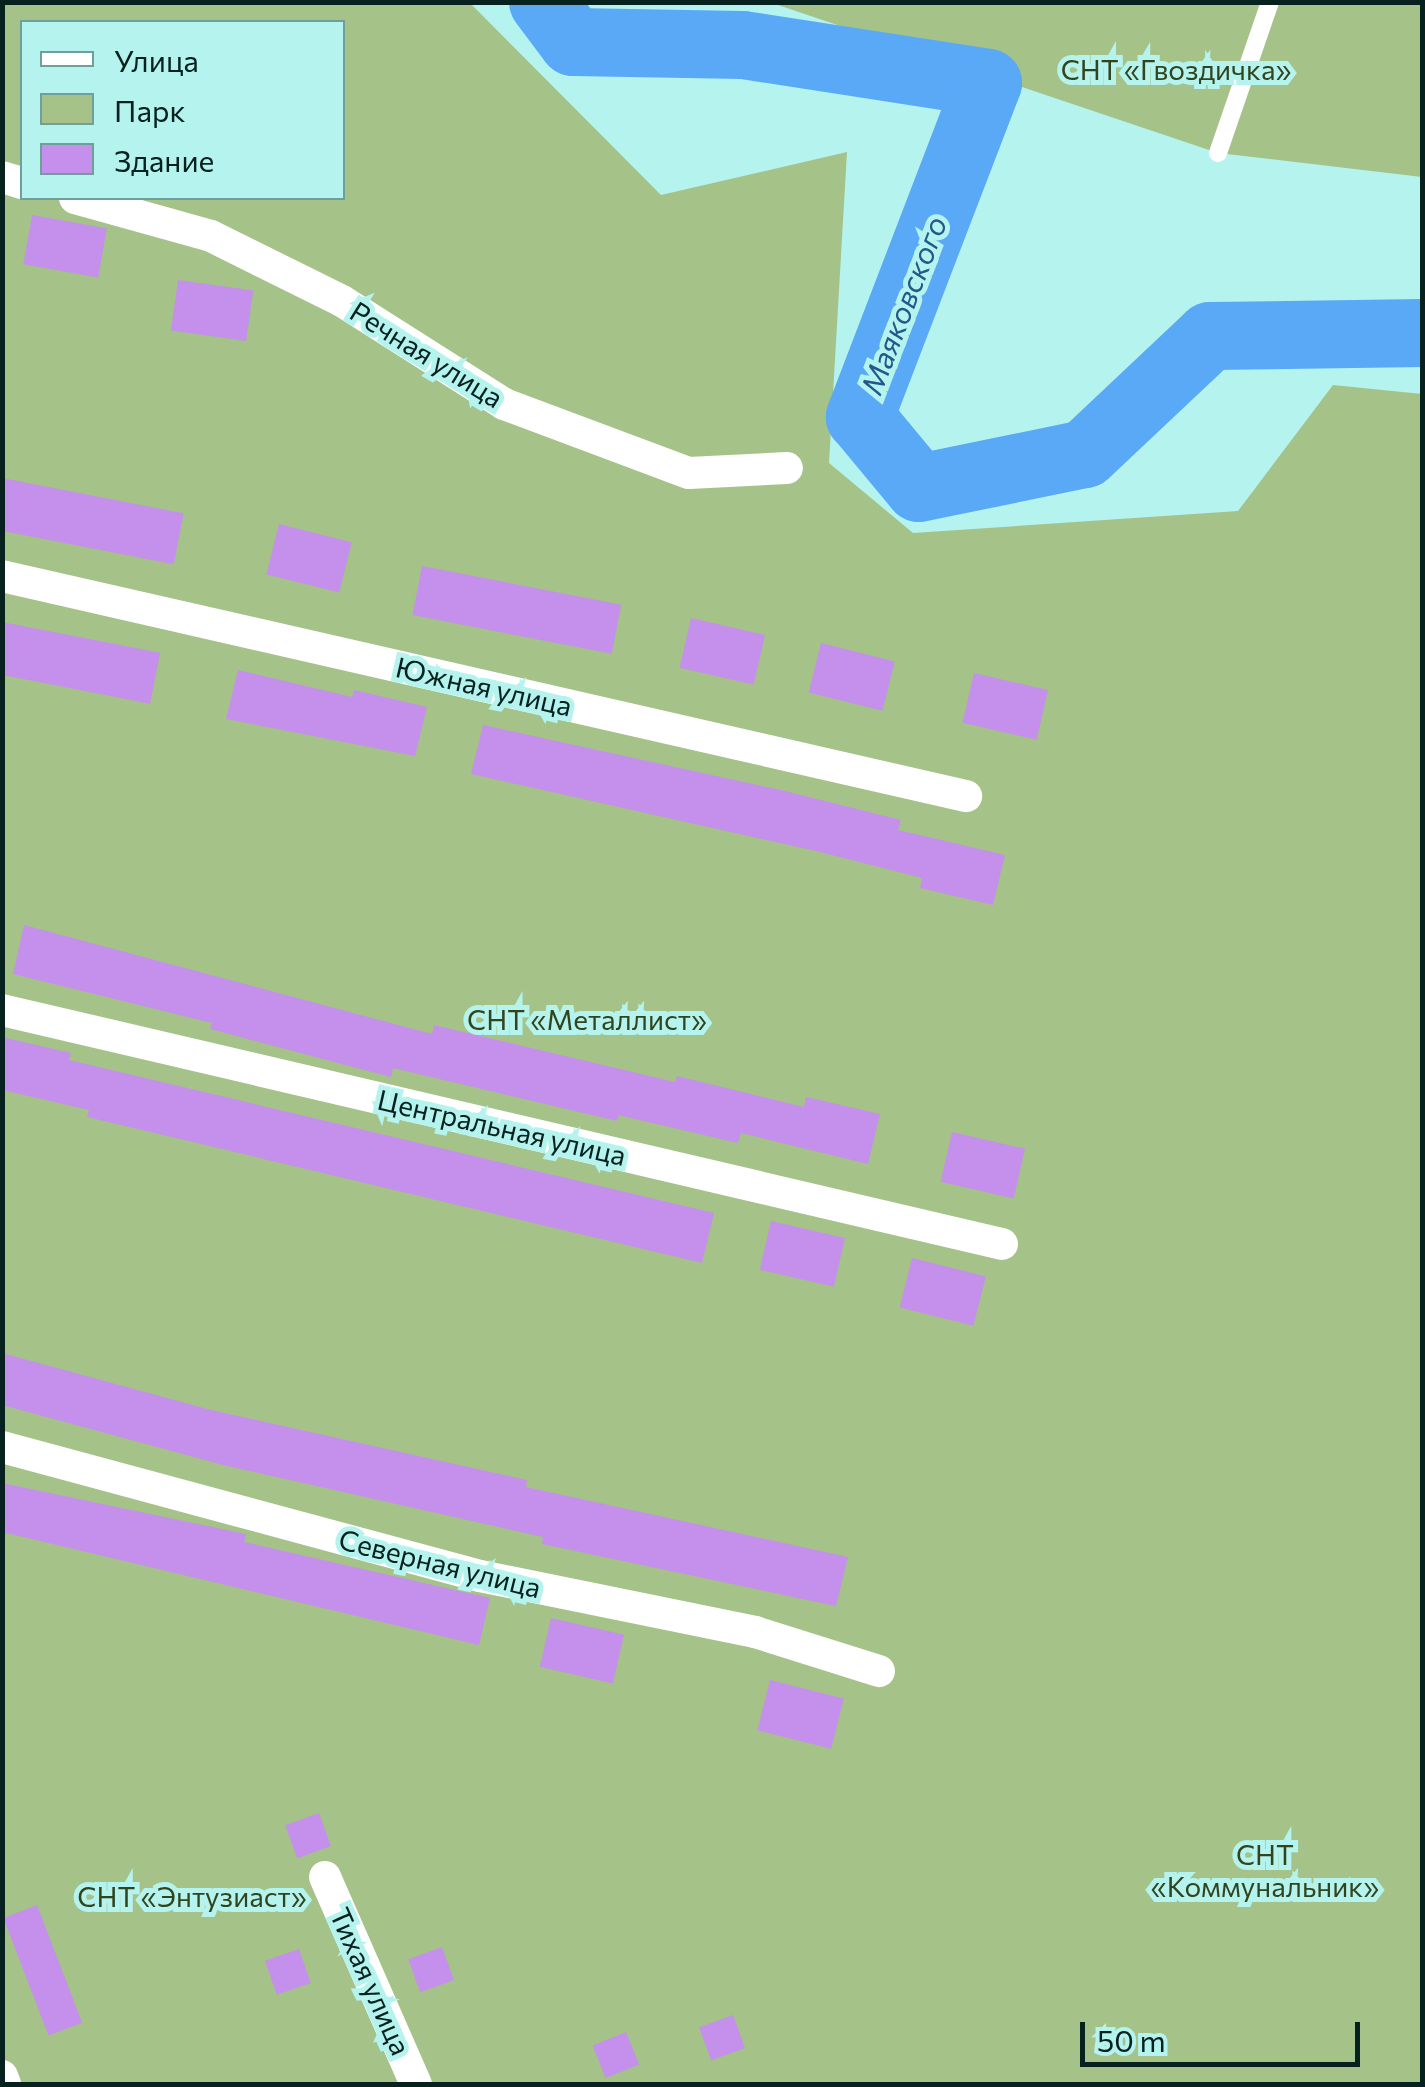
<!DOCTYPE html>
<meta charset="utf-8">
<style>
body{margin:0}
#map{position:relative;width:1425px;height:2087px;overflow:hidden;background:#b5f3ee;font-family:Commissioner,sans-serif}
div>[style]{position:absolute}
.green>*{inset:0;background:#a5c289}
.river>*{height:68px;margin:-34px;padding:0 34px;transform-origin:34px;border-radius:34px;background:#5aa9f7}
.building>*{inset:0;background:#c490eb;transform-origin:0 0}
.lane>*{height:18px;margin:-9px;padding:0 9px;transform-origin:9px;border-radius:9px;background:#fff}
.street>*{height:32px;margin:-16px;padding:0 16px;transform-origin:16px;border-radius:16px;background:#fff}
span{translate:-50% -50%;white-space:nowrap;text-align:center;line-height:1.15;-webkit-text-stroke:10px #b5f3ee;paint-order:stroke}
.park-label{font-size:28px;color:#31441c}
.street-label{font-size:28px;color:#07211f}
.water-label{font-size:30px;color:#22588b;font-style:italic}
.frame{position:absolute;inset:0;border:5px solid #07211f;pointer-events:none}
.legend{position:absolute;left:20px;top:20px;width:325px;height:180px;box-sizing:border-box;background:#b5f3ee;border:2px solid #6f9f9b;margin:0;padding:12px 18px;list-style:none;font-size:30px;color:#07211f}
.legend li{display:flex;align-items:center;gap:20px;height:50px}
.legend b{width:50px;border:2px solid #6f9f9b}
.scale{position:absolute;left:1080px;top:2022px;width:280px;height:45px;box-sizing:border-box;border:5px solid #07211f;border-top:0;padding-left:12px;font-size:30px;line-height:35px;white-space:nowrap;color:#07211f;-webkit-text-stroke:8px #b5f3ee;paint-order:stroke}
</style>
<div id="map">
<div class="green">
<i style="clip-path:polygon(evenodd,3px 3px,470px 3px,661px 195px,847px 152px,829px 463px,913px 533px,1238px 511px,1333px 385px,1422px 394px,1422px 2084px,3px 2084px,3px 3px,22px 22px,342px 22px,342px 198px,22px 198px,22px 22px)"></i>
<i style="clip-path:polygon(772px 3px,1422px 3px,1422px 177px,1218px 153px)"></i>
</div>
<div class="river">
<i style="left:543px;top:2px;width:50px;rotate:53.1deg"></i>
<i style="left:573px;top:42px;width:170px;rotate:1deg"></i>
<i style="left:743px;top:45px;width:248px;rotate:8.8deg"></i>
<i style="left:988px;top:83px;width:358px;rotate:111deg"></i>
<i style="left:860px;top:417px;width:92px;rotate:50.3deg"></i>
<i style="left:919px;top:488px;width:169px;rotate:-11.6deg"></i>
<i style="left:1085px;top:454px;width:172px;rotate:-43.3deg"></i>
<i style="left:1210px;top:336px;width:212px;rotate:-0.8deg"></i>
</div>
<div class="building">
<i style="left:32px;top:215px;width:76px;height:50px;rotate:10deg"></i>
<i style="left:178px;top:280px;width:76px;height:51px;rotate:8deg"></i>
<i style="left:2px;top:478px;width:185px;height:52px;rotate:11deg"></i>
<i style="left:279px;top:524px;width:75px;height:52px;rotate:14deg"></i>
<i style="left:422px;top:566px;width:203px;height:50px;rotate:11deg"></i>
<i style="left:691px;top:618px;width:76px;height:51px;rotate:13deg"></i>
<i style="left:2px;top:622px;width:161px;height:52px;rotate:11deg"></i>
<i style="left:821px;top:643px;width:76px;height:51px;rotate:14deg"></i>
<i style="clip-path:polygon(238px 670px,352px 697px,354px 690px,427px 707px,415px 756px,226px 719px)"></i>
<i style="left:974px;top:673px;width:76px;height:51px;rotate:13deg"></i>
<i style="clip-path:polygon(483px 725px,785px 791px,901px 820px,898px 830px,1005px 855px,993px 905px,920px 888px,922px 878px,816px 851px,471px 774px)"></i>
<i style="clip-path:polygon(24px 925px,432px 1034px,434px 1025px,675px 1082px,677px 1076px,804px 1107px,806px 1097px,880px 1114px,868px 1164px,741px 1133px,738px 1143px,618px 1115px,617px 1121px,393px 1068px,391px 1077px,210px 1029px,212px 1023px,13px 974px)"></i>
<i style="clip-path:polygon(2px 1037px,71px 1053px,69px 1060px,714px 1213px,702px 1263px,87px 1117px,89px 1110px,2px 1090px)"></i>
<i style="left:952px;top:1132px;width:75px;height:51px;rotate:13deg"></i>
<i style="left:771px;top:1221px;width:76px;height:50px;rotate:13deg"></i>
<i style="left:912px;top:1258px;width:76px;height:51px;rotate:14deg"></i>
<i style="clip-path:polygon(2px 1353px,211px 1410px,527px 1480px,526px 1487px,848px 1557px,836px 1606px,542px 1544px,543px 1537px,227px 1466px,2px 1405px)"></i>
<i style="clip-path:polygon(2px 1483px,246px 1534px,244px 1542px,490px 1598px,479px 1645px,2px 1532px)"></i>
<i style="left:551px;top:1618px;width:75px;height:50px;rotate:13deg"></i>
<i style="left:770px;top:1680px;width:76px;height:52px;rotate:14deg"></i>
<i style="left:319px;top:1813px;width:35px;height:36px;rotate:70deg"></i>
<i style="left:37px;top:1905px;width:126px;height:36px;rotate:69deg"></i>
<i style="left:442px;top:1947px;width:35px;height:36px;rotate:70deg"></i>
<i style="left:299px;top:1949px;width:36px;height:36px;rotate:71deg"></i>
<i style="left:733px;top:2015px;width:35px;height:36px;rotate:70deg"></i>
<i style="left:626px;top:2032px;width:35px;height:36px;rotate:68deg"></i>
</div>
<div class="lane">
<i style="left:1218px;top:153px;width:160px;rotate:-71deg"></i>
</div>
<div class="street">
<i style="left:2px;top:177px;width:21px;rotate:17deg"></i>
<i style="left:75px;top:198px;width:141px;rotate:15.6deg"></i>
<i style="left:211px;top:236px;width:146px;rotate:26.4deg"></i>
<i style="left:342px;top:301px;width:192px;rotate:32.4deg"></i>
<i style="left:504px;top:404px;width:197px;rotate:20.5deg"></i>
<i style="left:689px;top:473px;width:98px;rotate:-2.9deg"></i>
<i style="left:2px;top:576px;width:989px;rotate:12.86deg"></i>
<i style="left:2px;top:1010px;width:1027px;rotate:13.17deg"></i>
<i style="left:2px;top:1447px;width:495px;rotate:15.1deg"></i>
<i style="left:480px;top:1576px;width:281px;rotate:11.5deg"></i>
<i style="left:755px;top:1632px;width:130px;rotate:17.5deg"></i>
<i style="left:325px;top:1877px;width:226px;rotate:66.3deg"></i>
<i style="left:2px;top:2076px;width:9px;rotate:69deg"></i>
</div>
<div class="park-label">
<span style="left:1176px;top:69px">СНТ «Гвоздичка»</span>
<span style="left:587px;top:1019px">СНТ «Металлист»</span>
<span style="left:1265px;top:1870px">СНТ<br>«Коммунальник»</span>
<span style="left:192px;top:1896px">СНТ «Энтузиаст»</span>
</div>
<div class="street-label">
<span style="left:427px;top:354px;rotate:32deg">Речная улица</span>
<span style="left:484px;top:686px;rotate:13deg">Южная улица</span>
<span style="left:502px;top:1127px;rotate:13deg">Центральная улица</span>
<span style="left:440px;top:1563px;rotate:14deg">Северная улица</span>
<span style="left:371px;top:1981px;rotate:66deg">Тихая улица</span>
</div>
<div class="water-label">
<span style="left:903px;top:305px;rotate:-69deg">Маяковского</span>
</div>
<div class="frame"></div>
<ul class="legend">
<li><b style="height:12px;background:#fff"></b>Улица</li>
<li><b style="height:28px;background:#a5c289"></b>Парк</li>
<li><b style="height:28px;background:#c490eb"></b>Здание</li>
</ul>
<div class="scale">50 m</div>
</div>
